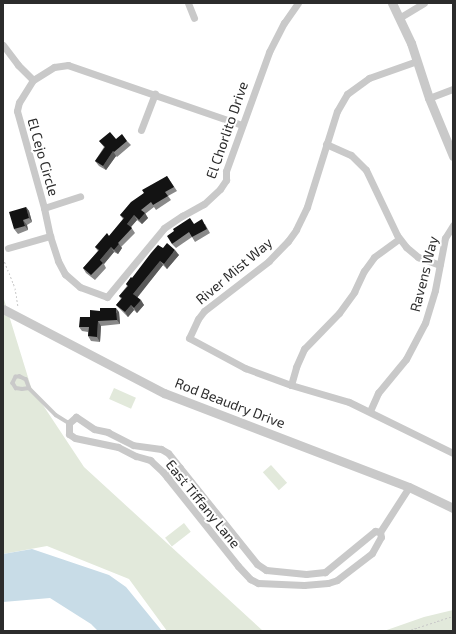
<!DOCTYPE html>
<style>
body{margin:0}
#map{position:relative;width:456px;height:634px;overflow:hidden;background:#fff;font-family:"Exo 2",sans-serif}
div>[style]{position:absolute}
.green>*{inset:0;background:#e2e9db;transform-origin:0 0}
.water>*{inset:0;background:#c8dce7}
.path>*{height:1px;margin-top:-0.5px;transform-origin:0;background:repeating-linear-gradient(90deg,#c9c9c9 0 2px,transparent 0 4px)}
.service>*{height:3.5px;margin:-1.75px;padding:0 1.75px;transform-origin:1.75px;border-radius:1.75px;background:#c9c9c9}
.minor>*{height:7px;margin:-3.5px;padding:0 3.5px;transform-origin:3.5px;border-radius:3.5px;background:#c9c9c9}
.tertiary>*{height:9px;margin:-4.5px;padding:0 4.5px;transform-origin:4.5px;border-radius:4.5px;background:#c9c9c9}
.wall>*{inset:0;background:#898989}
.shaded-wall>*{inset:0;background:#5a5a5a}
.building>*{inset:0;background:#131313}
span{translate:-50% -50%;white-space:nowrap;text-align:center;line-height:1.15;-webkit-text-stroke:4px #fff;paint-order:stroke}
.street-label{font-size:14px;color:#2c2c2c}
.frame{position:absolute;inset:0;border:4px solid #2c2c2c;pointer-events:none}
</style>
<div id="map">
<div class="green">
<i style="clip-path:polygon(3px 296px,31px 387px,84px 467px,263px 631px,167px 631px,129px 579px,47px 546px,3px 554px)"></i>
<i style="left:114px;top:388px;width:24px;height:12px;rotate:24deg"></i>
<i style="left:271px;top:465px;width:24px;height:11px;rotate:48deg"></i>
<i style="left:184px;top:523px;width:11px;height:24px;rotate:52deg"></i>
<i style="clip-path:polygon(453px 610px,453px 631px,384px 631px,424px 617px)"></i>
</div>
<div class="water">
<i style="clip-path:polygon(32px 549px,109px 575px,126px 587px,162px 631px,98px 631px,91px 624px,50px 598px,3px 602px,3px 554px)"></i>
</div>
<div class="path">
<i style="left:3px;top:258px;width:32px;rotate:68deg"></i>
<i style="left:15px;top:288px;width:19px;rotate:81deg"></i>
<i style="left:407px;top:631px;width:48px;rotate:-18.1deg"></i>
</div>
<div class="service">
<i style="left:29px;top:388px;width:9px;rotate:-111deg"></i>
<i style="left:26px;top:380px;width:7px;rotate:-153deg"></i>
<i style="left:20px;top:377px;width:4px;rotate:180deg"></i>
<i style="left:16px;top:377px;width:7px;rotate:117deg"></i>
<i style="left:13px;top:383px;width:6px;rotate:59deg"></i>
<i style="left:16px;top:388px;width:6px;rotate:9deg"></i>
<i style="left:22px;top:389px;width:7px;rotate:-8deg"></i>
<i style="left:29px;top:388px;width:38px;rotate:45deg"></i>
<i style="left:56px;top:415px;width:15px;rotate:32deg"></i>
</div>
<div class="minor">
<i style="left:188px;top:3px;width:16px;rotate:68deg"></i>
<i style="left:399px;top:18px;width:29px;rotate:-31deg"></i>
<i style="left:3px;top:45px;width:25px;rotate:53deg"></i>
<i style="left:18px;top:65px;width:21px;rotate:45deg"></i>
<i style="left:417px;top:61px;width:51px;rotate:160.5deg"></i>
<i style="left:369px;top:78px;width:27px;rotate:144deg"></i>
<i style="left:347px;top:94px;width:20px;rotate:120deg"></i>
<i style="left:337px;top:111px;width:101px;rotate:107.4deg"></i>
<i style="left:307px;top:207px;width:25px;rotate:116deg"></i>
<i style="left:296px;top:230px;width:14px;rotate:126deg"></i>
<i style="left:288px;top:241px;width:28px;rotate:134deg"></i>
<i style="left:269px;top:261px;width:82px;rotate:142.4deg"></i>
<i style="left:204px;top:311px;width:10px;rotate:127deg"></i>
<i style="left:198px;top:319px;width:21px;rotate:115deg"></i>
<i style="left:189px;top:338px;width:64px;rotate:28.2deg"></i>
<i style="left:245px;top:368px;width:49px;rotate:20.3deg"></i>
<i style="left:291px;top:385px;width:60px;rotate:16.3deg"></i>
<i style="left:349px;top:402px;width:116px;rotate:26.1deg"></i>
<i style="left:429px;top:98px;width:26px;rotate:-21deg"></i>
<i style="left:242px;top:125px;width:184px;rotate:-161deg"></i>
<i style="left:68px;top:65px;width:14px;rotate:172deg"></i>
<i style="left:54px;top:67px;width:25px;rotate:148deg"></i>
<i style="left:33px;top:80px;width:26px;rotate:122deg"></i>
<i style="left:19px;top:102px;width:9px;rotate:103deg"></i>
<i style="left:17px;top:111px;width:101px;rotate:74.4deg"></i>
<i style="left:44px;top:208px;width:29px;rotate:78deg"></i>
<i style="left:50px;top:236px;width:26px;rotate:72deg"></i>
<i style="left:58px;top:261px;width:15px;rotate:62deg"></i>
<i style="left:65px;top:274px;width:20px;rotate:41deg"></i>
<i style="left:80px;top:287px;width:29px;rotate:20deg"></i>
<i style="left:107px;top:297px;width:89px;rotate:-50.4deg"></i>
<i style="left:164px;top:228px;width:22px;rotate:-34deg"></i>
<i style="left:182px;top:216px;width:25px;rotate:-29deg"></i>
<i style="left:204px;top:204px;width:22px;rotate:-43deg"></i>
<i style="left:220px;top:189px;width:11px;rotate:-56deg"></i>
<i style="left:226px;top:180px;width:9px;rotate:-90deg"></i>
<i style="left:226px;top:171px;width:127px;rotate:-70.1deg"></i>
<i style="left:269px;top:52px;width:33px;rotate:-63deg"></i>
<i style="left:284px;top:23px;width:24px;rotate:-55deg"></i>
<i style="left:141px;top:130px;width:39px;rotate:-69deg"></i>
<i style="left:326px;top:144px;width:27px;rotate:24deg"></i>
<i style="left:351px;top:155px;width:21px;rotate:45deg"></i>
<i style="left:366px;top:170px;width:72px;rotate:64.5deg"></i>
<i style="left:397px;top:235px;width:15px;rotate:53deg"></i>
<i style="left:406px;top:247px;width:16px;rotate:40deg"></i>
<i style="left:418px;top:257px;width:23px;rotate:20deg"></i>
<i style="left:44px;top:208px;width:38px;rotate:-18deg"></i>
<i style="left:8px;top:248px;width:44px;rotate:-15.9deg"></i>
<i style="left:291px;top:385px;width:19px;rotate:-74deg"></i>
<i style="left:296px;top:367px;width:20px;rotate:-66deg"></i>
<i style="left:304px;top:349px;width:50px;rotate:-45.8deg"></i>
<i style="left:339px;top:313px;width:26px;rotate:-54deg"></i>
<i style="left:354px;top:292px;width:23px;rotate:-65deg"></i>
<i style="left:364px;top:271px;width:17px;rotate:-54deg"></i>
<i style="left:374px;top:257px;width:31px;rotate:-36deg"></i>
<i style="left:370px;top:411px;width:20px;rotate:-66deg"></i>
<i style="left:378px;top:393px;width:44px;rotate:-50.5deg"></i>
<i style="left:406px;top:359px;width:41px;rotate:-62.2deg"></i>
<i style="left:425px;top:323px;width:34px;rotate:-73deg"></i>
<i style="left:435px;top:290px;width:53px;rotate:-79.1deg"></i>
<i style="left:445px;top:238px;width:15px;rotate:-58deg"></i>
<i style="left:167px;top:477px;width:16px;rotate:-38deg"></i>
<i style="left:380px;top:532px;width:5px;rotate:-169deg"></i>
<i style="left:375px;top:531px;width:65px;rotate:140.6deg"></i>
<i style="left:325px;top:572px;width:19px;rotate:174deg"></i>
<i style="left:306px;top:574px;width:40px;rotate:-174.3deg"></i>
<i style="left:266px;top:570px;width:11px;rotate:-146deg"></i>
<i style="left:257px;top:564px;width:142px;rotate:-128.7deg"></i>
<i style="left:168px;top:453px;width:8px;rotate:-150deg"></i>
<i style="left:161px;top:449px;width:28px;rotate:-172deg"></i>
<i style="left:133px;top:445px;width:28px;rotate:-153deg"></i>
<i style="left:108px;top:432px;width:14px;rotate:-168deg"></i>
<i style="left:94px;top:429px;width:22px;rotate:-146deg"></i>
<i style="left:76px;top:417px;width:9px;rotate:139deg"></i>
<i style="left:69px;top:423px;width:11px;rotate:90deg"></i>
<i style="left:69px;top:434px;width:7px;rotate:34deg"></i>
<i style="left:75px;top:438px;width:44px;rotate:11.8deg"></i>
<i style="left:118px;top:447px;width:20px;rotate:27deg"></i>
<i style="left:136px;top:456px;width:15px;rotate:16deg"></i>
<i style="left:150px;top:460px;width:18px;rotate:43deg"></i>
<i style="left:163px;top:472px;width:120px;rotate:51.4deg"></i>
<i style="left:238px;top:566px;width:18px;rotate:47deg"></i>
<i style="left:250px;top:579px;width:9px;rotate:27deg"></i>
<i style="left:258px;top:583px;width:46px;rotate:2.5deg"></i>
<i style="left:304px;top:585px;width:24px;rotate:-5deg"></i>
<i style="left:328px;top:583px;width:9px;rotate:-18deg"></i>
<i style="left:337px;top:580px;width:44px;rotate:-37.6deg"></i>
<i style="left:372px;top:553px;width:18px;rotate:-61deg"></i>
<i style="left:381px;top:537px;width:5px;rotate:-101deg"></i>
<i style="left:380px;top:532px;width:54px;rotate:-57.2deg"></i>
</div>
<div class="tertiary">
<i style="left:392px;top:3px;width:44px;rotate:64.6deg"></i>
<i style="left:411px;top:43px;width:58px;rotate:71.9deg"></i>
<i style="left:429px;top:98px;width:63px;rotate:67.5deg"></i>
<i style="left:3px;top:309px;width:182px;rotate:27.6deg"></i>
<i style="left:164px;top:393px;width:262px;rotate:21deg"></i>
<i style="left:409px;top:487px;width:49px;rotate:25.5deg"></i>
</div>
<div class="wall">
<i style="clip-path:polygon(116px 139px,127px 141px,131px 145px,117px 157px,116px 156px,106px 170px,99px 166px,95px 161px,104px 147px,99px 141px)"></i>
<i style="clip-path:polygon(167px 176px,177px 191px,168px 196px,171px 200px,156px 210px,154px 207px,145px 214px,148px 218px,142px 224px,137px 220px,131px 227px,135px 233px,121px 247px,122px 248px,118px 254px,114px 252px,104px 264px,106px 268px,95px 280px,86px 273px,83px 268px,98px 251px,95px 247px,109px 236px,123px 219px,120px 215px,144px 193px)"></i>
<i style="clip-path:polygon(26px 207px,29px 211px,32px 222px,27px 225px,28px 230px,18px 234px,14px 229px)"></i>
<i style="clip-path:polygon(194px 224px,205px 224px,210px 233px,195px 242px,192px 237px,176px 248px,172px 244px)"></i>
<i style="clip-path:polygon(163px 248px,179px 255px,167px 269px,163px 265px,137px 297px,144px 305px,137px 313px,134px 310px,128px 317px,116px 305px,121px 299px,119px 296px,127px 286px,126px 284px)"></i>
<i style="clip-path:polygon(119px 312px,120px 324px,101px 326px,100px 342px,91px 341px,88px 336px,88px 332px,82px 331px,79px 327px)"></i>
</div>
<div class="shaded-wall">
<i style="clip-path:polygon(113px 151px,116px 156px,106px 170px,103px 166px)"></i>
<i style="clip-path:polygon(26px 207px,29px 211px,32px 222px,29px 218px)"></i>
<i style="clip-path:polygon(145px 213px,148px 218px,142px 224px,139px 220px)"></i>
<i style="clip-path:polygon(134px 215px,137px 220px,130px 228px,127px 224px)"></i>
<i style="clip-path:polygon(23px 220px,27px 225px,28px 230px,25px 226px)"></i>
<i style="clip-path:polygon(119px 244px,122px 248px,118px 254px,114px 250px)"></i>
<i style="clip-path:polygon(111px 247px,114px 252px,104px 264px,100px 260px)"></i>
<i style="clip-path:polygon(175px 250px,179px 255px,167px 269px,164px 264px)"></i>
<i style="clip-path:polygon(160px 261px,163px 265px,137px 298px,133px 294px)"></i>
<i style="clip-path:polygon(141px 300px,144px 305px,137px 313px,134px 308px)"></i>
<i style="clip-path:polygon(131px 305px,134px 310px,128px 317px,125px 312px)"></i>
<i style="clip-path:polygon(116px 308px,119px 312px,120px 324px,117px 320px)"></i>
<i style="clip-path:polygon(98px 321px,101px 326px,100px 342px,97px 337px)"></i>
</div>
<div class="building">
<i style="clip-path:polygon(110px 132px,116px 139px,122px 134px,127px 141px,114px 152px,113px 151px,103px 166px,95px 161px,105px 147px,99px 141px)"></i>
<i style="clip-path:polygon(167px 176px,174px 187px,165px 192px,168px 196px,153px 205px,151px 202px,141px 210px,145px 213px,139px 220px,134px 215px,127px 224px,132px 228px,118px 243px,119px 244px,114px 250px,111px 247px,100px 260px,103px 263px,91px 275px,83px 268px,99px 250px,95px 247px,107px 233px,109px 236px,124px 218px,120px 215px,131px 202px,144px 193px,142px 190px)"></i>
<i style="clip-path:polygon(26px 207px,29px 218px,23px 220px,25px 226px,14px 229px,9px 212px)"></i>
<i style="clip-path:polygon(190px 218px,194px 224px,202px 219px,207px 229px,192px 237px,189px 232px,172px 244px,167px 236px,174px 231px,173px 229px)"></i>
<i style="clip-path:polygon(167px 243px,175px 250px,164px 264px,160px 261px,133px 294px,141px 300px,134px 308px,131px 305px,125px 312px,116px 305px,122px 298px,119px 296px,128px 286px,126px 284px,131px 277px,132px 278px,151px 253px,158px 245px,163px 248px)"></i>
<i style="clip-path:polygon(100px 308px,116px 308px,117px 320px,98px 321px,97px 337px,88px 336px,89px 327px,79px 327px,80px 317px,90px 317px,90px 310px,100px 311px)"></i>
</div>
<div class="street-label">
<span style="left:227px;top:130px;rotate:-71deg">El Chorlito Drive</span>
<span style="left:43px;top:157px;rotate:74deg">El Cejo Circle</span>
<span style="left:234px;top:271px;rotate:-40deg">River Mist Way</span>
<span style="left:424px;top:274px;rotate:-76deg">Ravens Way</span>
<span style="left:230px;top:403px;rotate:21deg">Rod Beaudry Drive</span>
<span style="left:203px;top:504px;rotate:51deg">East Tiffany Lane</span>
</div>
<div class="frame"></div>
</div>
